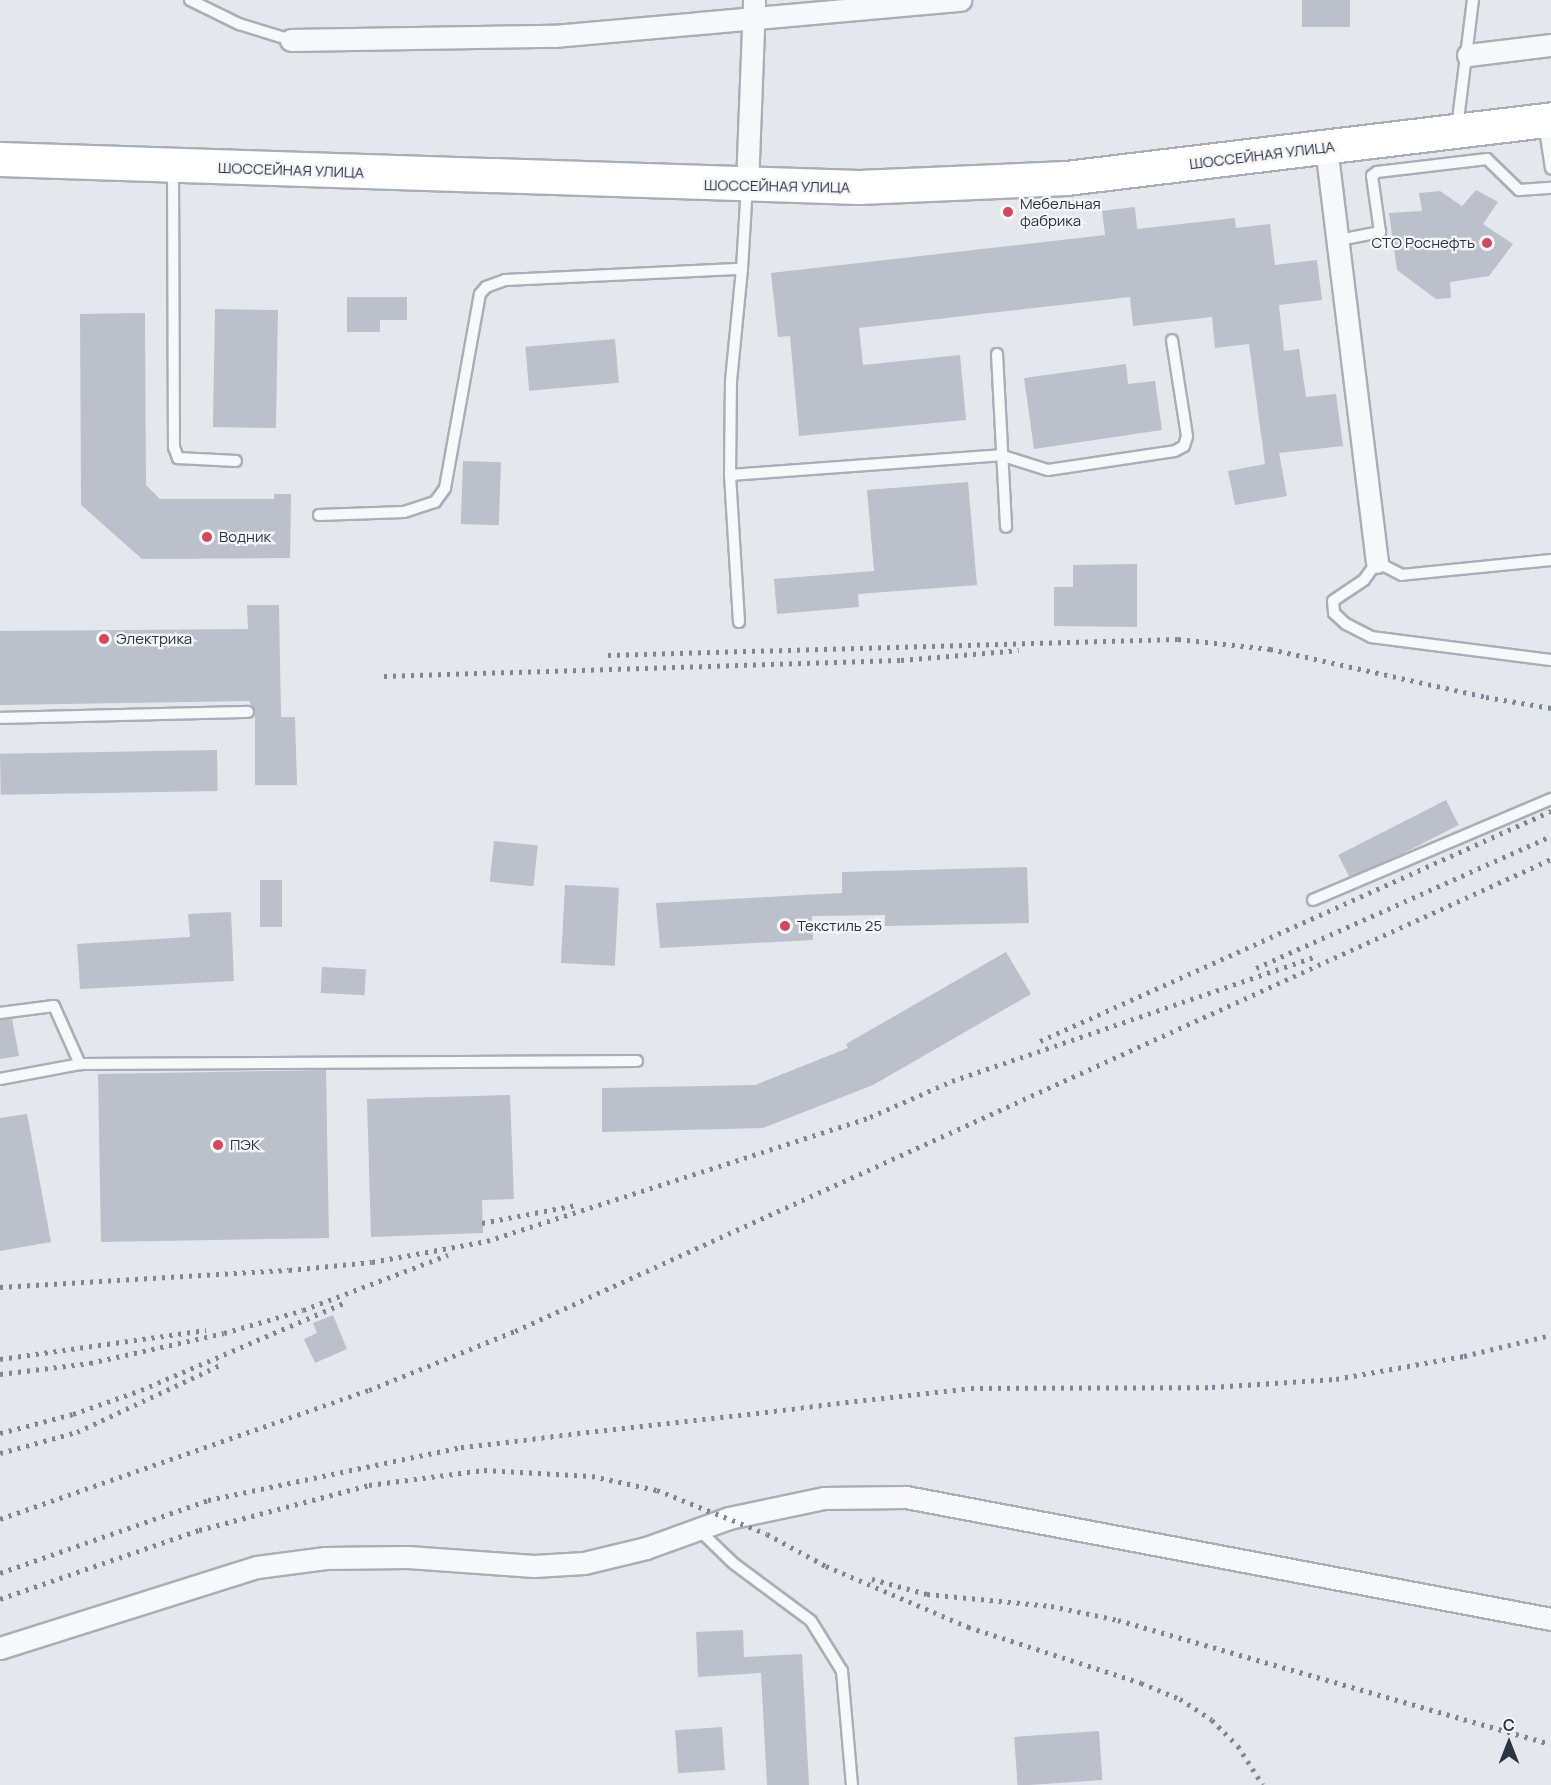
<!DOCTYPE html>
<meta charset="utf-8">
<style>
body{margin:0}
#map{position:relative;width:1551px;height:1785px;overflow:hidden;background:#e4e7ec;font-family:Manrope,sans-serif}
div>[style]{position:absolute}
.building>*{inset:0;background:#bbc0ca;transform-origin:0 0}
.roads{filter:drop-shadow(2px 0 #a9aeb7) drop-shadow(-2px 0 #a9aeb7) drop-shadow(0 2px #a9aeb7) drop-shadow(0 -2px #a9aeb7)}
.lane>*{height:10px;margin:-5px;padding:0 5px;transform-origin:5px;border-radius:5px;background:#f7f8fa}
.street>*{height:21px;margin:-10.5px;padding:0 10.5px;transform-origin:10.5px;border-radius:10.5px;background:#f7f8fa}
.primary>*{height:33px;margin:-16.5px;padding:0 16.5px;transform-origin:16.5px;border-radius:16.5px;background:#fff}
.rail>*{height:4.5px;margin-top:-2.25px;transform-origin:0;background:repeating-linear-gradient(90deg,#7d8696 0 3px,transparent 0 9px)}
.dots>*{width:16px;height:16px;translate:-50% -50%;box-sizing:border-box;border:3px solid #f4f6f9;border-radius:50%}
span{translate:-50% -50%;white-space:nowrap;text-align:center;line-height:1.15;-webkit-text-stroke:4.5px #f4f6f9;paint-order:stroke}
.street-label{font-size:15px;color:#2b3445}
.poi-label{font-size:15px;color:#2b3445}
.left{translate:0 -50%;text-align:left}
.right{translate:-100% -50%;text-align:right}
.north{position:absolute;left:1479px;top:1713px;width:60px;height:60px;-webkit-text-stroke:4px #f4f6f9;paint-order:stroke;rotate:0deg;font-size:16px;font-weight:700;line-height:24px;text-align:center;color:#2b3445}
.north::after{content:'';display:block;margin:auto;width:21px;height:27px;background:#2b3445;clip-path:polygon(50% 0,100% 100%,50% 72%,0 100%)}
</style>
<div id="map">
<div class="building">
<i style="left:1302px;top:0;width:48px;height:27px"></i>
<i style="clip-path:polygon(1476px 190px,1498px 202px,1483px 224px,1513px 244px,1489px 276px,1450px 282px,1451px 298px,1436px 299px,1397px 270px,1389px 213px,1422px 211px,1419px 193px,1440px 191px,1462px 206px)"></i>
<i style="clip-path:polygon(1135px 207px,1137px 229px,1235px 218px,1236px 228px,1270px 224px,1275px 265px,1317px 260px,1322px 300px,1279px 305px,1284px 351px,1299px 349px,1306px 397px,1336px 394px,1343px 446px,1279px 453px,1287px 496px,1235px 505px,1228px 471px,1265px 464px,1249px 344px,1215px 348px,1212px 317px,1133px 326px,1130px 297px,859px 328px,863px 365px,960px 355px,966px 420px,799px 436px,790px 336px,778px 337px,771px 273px,1105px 235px,1102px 211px)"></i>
<i style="clip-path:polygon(347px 297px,407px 297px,407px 320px,380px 320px,380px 332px,347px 332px)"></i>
<i style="left:215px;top:309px;width:63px;height:118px;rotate:1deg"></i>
<i style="clip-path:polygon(145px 313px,146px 485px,160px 499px,274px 499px,274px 494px,291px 494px,290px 558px,142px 559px,81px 505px,80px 314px)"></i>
<i style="left:615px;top:339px;width:44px;height:90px;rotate:85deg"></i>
<i style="clip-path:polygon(1126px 364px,1128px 384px,1155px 381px,1162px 430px,1034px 449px,1024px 378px)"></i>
<i style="left:463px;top:461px;width:38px;height:63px;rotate:2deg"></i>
<i style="clip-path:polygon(968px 482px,977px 585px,858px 594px,859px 607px,777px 614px,774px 579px,874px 571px,867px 490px)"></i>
<i style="clip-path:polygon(1137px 564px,1137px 627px,1054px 626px,1054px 587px,1073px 587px,1073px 565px)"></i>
<i style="clip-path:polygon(247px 605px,279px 605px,281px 717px,295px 717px,297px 785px,255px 785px,255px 711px,249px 701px,0 705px,0 631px,248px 629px)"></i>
<i style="left:217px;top:750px;width:41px;height:217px;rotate:89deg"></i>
<i style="left:1446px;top:800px;width:28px;height:121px;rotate:63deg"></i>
<i style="left:494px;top:841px;width:44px;height:41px;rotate:6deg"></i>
<i style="clip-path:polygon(1027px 867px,1029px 923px,885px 926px,885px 915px,812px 916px,813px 940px,660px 948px,656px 903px,842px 893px,842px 872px)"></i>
<i style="left:260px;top:880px;width:22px;height:47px"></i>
<i style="left:565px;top:885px;width:54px;height:78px;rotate:3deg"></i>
<i style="clip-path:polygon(231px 912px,234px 981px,80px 989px,77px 944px,190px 937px,188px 914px)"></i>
<i style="clip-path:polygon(1006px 952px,1031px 994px,873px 1085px,763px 1128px,602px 1132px,602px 1088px,755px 1085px,848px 1048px,846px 1044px)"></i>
<i style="left:322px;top:967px;width:44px;height:26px;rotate:3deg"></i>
<i style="clip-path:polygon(12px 1019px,19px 1056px,0 1059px,0 1020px)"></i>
<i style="left:326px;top:1070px;width:168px;height:228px;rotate:89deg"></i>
<i style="clip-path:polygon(510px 1095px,514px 1199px,482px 1200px,483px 1233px,371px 1237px,367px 1099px)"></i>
<i style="clip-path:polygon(27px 1114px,51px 1242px,0 1251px,0 1118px)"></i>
<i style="clip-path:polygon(333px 1315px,347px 1349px,315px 1363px,304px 1339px,317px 1333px,313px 1323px)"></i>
<i style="clip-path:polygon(743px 1630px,744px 1657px,802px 1654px,809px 1785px,767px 1785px,761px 1673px,698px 1677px,696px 1632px)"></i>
<i style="left:722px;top:1727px;width:43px;height:47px;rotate:86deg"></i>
<i style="left:1099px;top:1731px;width:49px;height:85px;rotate:86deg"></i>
</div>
<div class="roads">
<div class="lane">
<i style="left:190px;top:0;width:55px;rotate:26.1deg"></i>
<i style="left:239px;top:24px;width:54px;rotate:17.1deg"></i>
<i style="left:1544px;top:123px;width:46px;rotate:81.2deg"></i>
<i style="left:1457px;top:128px;width:129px;rotate:-82.9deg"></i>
<i style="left:173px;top:167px;width:280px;rotate:89.8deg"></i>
<i style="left:174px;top:447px;width:12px;rotate:70deg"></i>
<i style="left:178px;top:458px;width:58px;rotate:3deg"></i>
<i style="left:1339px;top:240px;width:42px;rotate:-11deg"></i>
<i style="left:1380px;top:232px;width:57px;rotate:-98.1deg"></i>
<i style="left:1372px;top:176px;width:6px;rotate:-39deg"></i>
<i style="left:1377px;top:172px;width:111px;rotate:-6.7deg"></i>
<i style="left:1487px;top:159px;width:45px;rotate:44.1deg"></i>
<i style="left:1519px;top:190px;width:32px;rotate:-4deg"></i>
<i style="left:997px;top:354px;width:173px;rotate:87deg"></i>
<i style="left:730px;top:475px;width:271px;rotate:-4.2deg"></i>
<i style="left:1000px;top:455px;width:50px;rotate:17.4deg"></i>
<i style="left:1048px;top:470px;width:128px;rotate:-8.5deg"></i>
<i style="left:1175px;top:451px;width:10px;rotate:-29deg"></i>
<i style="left:1184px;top:446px;width:10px;rotate:-73deg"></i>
<i style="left:1187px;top:436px;width:97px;rotate:-98.9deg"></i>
<i style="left:319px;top:515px;width:85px;rotate:-2deg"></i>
<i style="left:404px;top:512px;width:33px;rotate:-18deg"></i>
<i style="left:435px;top:502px;width:17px;rotate:-54deg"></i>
<i style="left:445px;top:488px;width:197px;rotate:-79.8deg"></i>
<i style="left:480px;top:294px;width:9px;rotate:-49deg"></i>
<i style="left:486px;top:287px;width:20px;rotate:-20deg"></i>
<i style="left:505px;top:280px;width:237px;rotate:-2.7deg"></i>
<i style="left:742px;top:269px;width:83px;rotate:-86.6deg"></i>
<i style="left:1551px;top:560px;width:150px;rotate:174.3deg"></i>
<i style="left:1402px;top:575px;width:28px;rotate:-153deg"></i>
<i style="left:1377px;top:562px;width:22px;rotate:126deg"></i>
<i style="left:1364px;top:580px;width:37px;rotate:146deg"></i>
<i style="left:1333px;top:601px;width:12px;rotate:85deg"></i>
<i style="left:1334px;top:613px;width:16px;rotate:43deg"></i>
<i style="left:1346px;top:624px;width:28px;rotate:27deg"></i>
<i style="left:1371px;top:637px;width:181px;rotate:7.3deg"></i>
<i style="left:739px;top:622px;width:147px;rotate:-93.5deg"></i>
<i style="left:730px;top:475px;width:94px;rotate:-89.4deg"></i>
<i style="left:731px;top:381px;width:113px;rotate:-84.4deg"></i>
<i style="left:0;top:718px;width:248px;rotate:-1.4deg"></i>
<i style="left:1313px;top:900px;width:259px;rotate:-23deg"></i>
<i style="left:0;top:1013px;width:54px;rotate:-7.4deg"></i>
<i style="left:54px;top:1006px;width:64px;rotate:65.9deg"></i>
<i style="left:80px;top:1064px;width:557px;rotate:-0.31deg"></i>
<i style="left:0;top:1079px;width:81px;rotate:-10.6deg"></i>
<i style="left:699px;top:1530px;width:47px;rotate:44.1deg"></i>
<i style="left:733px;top:1563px;width:97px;rotate:36.6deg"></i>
<i style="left:811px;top:1621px;width:59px;rotate:58.2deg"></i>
<i style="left:842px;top:1671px;width:114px;rotate:85deg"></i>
</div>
<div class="street">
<i style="left:291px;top:40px;width:263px;rotate:-0.9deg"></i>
<i style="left:554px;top:36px;width:408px;rotate:-5.1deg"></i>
<i style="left:1468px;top:55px;width:84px;rotate:-6.9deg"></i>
<i style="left:1326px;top:147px;width:418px;rotate:83deg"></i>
<i style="left:747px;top:185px;width:185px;rotate:-87.8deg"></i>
<i style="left:0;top:1648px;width:269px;rotate:-17.5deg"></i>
<i style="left:257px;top:1567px;width:69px;rotate:-7.5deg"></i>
<i style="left:325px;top:1558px;width:83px;rotate:-0.7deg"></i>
<i style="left:408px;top:1557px;width:126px;rotate:4.1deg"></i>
<i style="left:534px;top:1566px;width:50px;rotate:-3.4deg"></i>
<i style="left:584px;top:1563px;width:64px;rotate:-13.6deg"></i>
<i style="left:646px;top:1548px;width:88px;rotate:-19.9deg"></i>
<i style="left:729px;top:1518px;width:97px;rotate:-11.9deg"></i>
<i style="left:824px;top:1498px;width:82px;rotate:-0.7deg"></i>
<i style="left:906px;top:1497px;width:656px;rotate:10.71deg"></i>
</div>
<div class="primary">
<i style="left:0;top:159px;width:859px;rotate:1.87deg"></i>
<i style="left:859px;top:187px;width:207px;rotate:-2.5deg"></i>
<i style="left:1066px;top:178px;width:489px;rotate:-6.9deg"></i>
</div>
</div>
<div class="rail">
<i style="left:608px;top:655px;width:570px;rotate:-1.61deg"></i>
<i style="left:1178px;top:639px;width:93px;rotate:6.2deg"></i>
<i style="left:1270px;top:649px;width:221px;rotate:12.5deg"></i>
<i style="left:1486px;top:697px;width:66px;rotate:9.6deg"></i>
<i style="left:384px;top:676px;width:517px;rotate:-1.77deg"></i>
<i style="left:901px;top:660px;width:118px;rotate:-4.8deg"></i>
<i style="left:1256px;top:968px;width:323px;rotate:-24.1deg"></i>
<i style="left:1040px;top:1041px;width:560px;rotate:-24.23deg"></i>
<i style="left:482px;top:1223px;width:96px;rotate:-10.8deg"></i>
<i style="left:0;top:1287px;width:289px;rotate:-3.4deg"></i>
<i style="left:289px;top:1270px;width:83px;rotate:-5.5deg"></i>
<i style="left:372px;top:1262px;width:117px;rotate:-10.3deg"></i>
<i style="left:487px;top:1241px;width:403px;rotate:-17.9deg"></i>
<i style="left:870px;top:1117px;width:90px;rotate:-23.7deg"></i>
<i style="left:952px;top:1081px;width:387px;rotate:-18.9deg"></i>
<i style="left:0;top:1359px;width:208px;rotate:-8deg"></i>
<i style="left:0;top:1374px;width:91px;rotate:-7deg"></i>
<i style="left:90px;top:1363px;width:137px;rotate:-12.6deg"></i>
<i style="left:224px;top:1333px;width:82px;rotate:-16.2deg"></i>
<i style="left:303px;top:1310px;width:155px;rotate:-20.8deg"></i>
<i style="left:0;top:1433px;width:75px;rotate:-14.6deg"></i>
<i style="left:73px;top:1414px;width:72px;rotate:-19.4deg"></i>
<i style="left:141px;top:1390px;width:223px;rotate:-23.2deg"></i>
<i style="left:0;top:1453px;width:80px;rotate:-15.3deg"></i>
<i style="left:77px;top:1432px;width:158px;rotate:-25.1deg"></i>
<i style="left:0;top:1519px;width:391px;rotate:-19.3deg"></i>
<i style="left:369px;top:1390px;width:157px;rotate:-22deg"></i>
<i style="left:515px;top:1331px;width:1138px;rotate:-24.49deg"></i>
<i style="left:0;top:1573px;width:220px;rotate:-19.3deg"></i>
<i style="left:208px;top:1500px;width:258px;rotate:-11.8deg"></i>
<i style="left:461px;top:1447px;width:513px;rotate:-6.6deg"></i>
<i style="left:971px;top:1388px;width:241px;rotate:-0.2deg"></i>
<i style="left:1212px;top:1387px;width:124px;rotate:-3.7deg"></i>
<i style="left:1336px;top:1379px;width:130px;rotate:-10.2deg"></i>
<i style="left:1464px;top:1356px;width:89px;rotate:-13.6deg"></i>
<i style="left:872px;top:1579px;width:57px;rotate:15.3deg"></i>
<i style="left:927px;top:1594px;width:125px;rotate:5.5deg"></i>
<i style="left:1051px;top:1606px;width:68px;rotate:11.8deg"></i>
<i style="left:1118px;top:1620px;width:450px;rotate:16deg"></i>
<i style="left:0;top:1599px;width:211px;rotate:-19.1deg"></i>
<i style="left:199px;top:1530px;width:176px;rotate:-14.8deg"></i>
<i style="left:369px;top:1485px;width:116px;rotate:-7.4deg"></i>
<i style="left:484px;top:1470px;width:108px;rotate:3.2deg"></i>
<i style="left:592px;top:1476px;width:66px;rotate:12.2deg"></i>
<i style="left:657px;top:1490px;width:118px;rotate:21.8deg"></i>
<i style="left:767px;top:1534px;width:67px;rotate:28.5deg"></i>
<i style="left:826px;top:1566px;width:155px;rotate:23.2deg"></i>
<i style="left:968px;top:1627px;width:182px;rotate:17.9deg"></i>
<i style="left:1141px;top:1683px;width:42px;rotate:22.3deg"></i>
<i style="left:1180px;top:1699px;width:38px;rotate:33deg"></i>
<i style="left:1212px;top:1720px;width:37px;rotate:45deg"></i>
<i style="left:1238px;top:1746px;width:46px;rotate:57.3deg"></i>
</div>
<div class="dots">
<i style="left:1008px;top:212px;background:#d1495b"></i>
<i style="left:1487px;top:243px;background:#d1495b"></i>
<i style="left:207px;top:537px;background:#d1495b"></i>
<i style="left:104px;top:639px;background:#d1495b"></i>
<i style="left:785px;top:926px;background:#d1495b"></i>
<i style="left:218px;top:1145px;background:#d1495b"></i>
</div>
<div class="street-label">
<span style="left:1262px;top:155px;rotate:-7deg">ШОССЕЙНАЯ УЛИЦА</span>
<span style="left:291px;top:170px;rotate:2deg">ШОССЕЙНАЯ УЛИЦА</span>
<span style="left:777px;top:186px;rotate:1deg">ШОССЕЙНАЯ УЛИЦА</span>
</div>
<div class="poi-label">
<span class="left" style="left:1020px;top:212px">Мебельная<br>фабрика</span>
<span class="right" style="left:1475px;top:243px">СТО Роснефть</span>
<span class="left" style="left:219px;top:537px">Водник</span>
<span class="left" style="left:116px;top:639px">Электрика</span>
<span class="left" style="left:797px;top:926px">Текстиль 25</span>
<span class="left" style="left:230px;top:1145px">ПЭК</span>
</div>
<div class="north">С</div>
</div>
